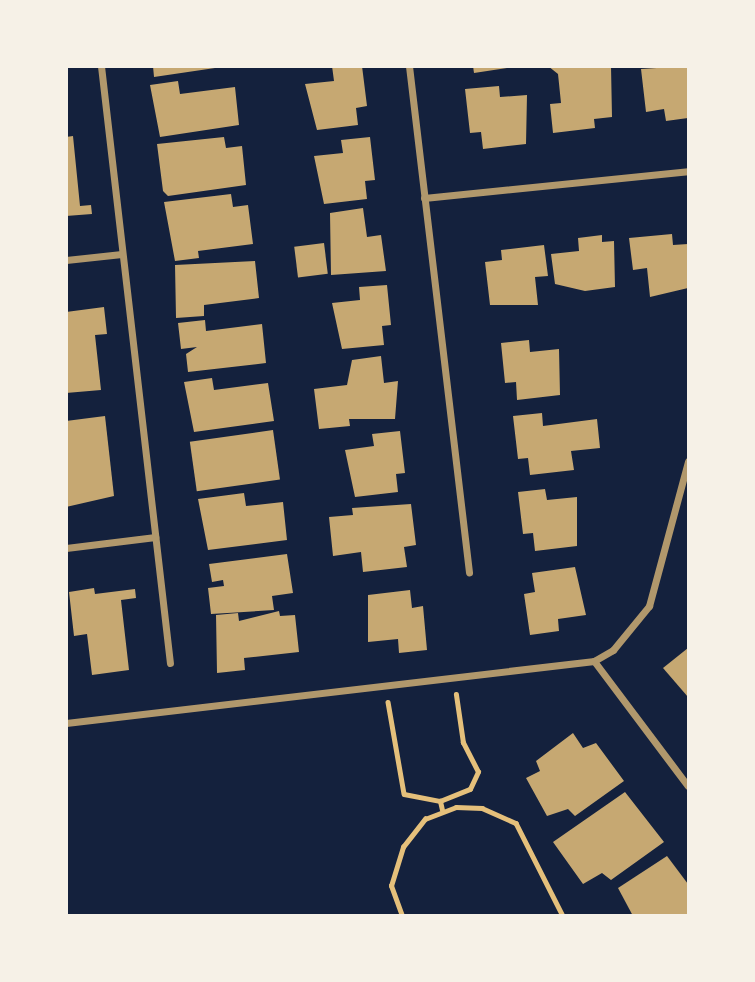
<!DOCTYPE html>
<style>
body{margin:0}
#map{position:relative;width:755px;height:982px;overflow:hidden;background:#14213d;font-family:"Archivo Narrow",sans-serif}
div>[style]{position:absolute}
.building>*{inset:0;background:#c6a872;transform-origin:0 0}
.path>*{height:4.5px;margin:-2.25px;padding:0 2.25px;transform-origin:2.25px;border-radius:2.25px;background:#e5c07b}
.minor>*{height:7px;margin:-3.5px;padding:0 3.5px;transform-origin:3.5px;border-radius:3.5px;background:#b1986c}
span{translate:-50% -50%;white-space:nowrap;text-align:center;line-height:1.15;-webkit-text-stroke:6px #f6f1e7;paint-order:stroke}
.frame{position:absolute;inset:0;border:68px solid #f6f1e7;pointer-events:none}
</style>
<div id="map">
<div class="building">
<i style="clip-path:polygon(153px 66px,214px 66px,215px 68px,154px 77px)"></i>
<i style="clip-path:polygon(332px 66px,362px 66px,367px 106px,356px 108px,358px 125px,317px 130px,305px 84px,334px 81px)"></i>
<i style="clip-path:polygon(473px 66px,507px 66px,507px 68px,474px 73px)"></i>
<i style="clip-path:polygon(548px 66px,611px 66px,612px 117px,594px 119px,595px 128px,553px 133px,550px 104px,561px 103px,558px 74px)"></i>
<i style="clip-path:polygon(688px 66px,688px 118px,666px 121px,664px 109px,646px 112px,641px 69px)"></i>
<i style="clip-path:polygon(178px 81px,180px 94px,235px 87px,239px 125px,160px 137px,150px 85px)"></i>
<i style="clip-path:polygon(499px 86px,500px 97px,527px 95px,526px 144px,483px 149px,481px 132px,470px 133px,465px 89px)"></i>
<i style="clip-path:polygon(73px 136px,80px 206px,91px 205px,92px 214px,66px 216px,66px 137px)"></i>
<i style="clip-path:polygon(224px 137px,226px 148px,242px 146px,246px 185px,168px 196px,163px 191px,157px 144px)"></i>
<i style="clip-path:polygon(370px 137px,375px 180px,365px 181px,367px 199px,324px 204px,314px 156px,343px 153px,341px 140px)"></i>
<i style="clip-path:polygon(231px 194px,233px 207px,248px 205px,253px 244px,198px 251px,199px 258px,175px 261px,164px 202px)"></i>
<i style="clip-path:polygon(363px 208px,367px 237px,381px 235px,386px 271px,331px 275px,330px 213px)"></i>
<i style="clip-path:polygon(672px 234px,673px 245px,688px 244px,688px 288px,650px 297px,647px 268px,633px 270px,629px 238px)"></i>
<i style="clip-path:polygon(602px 235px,602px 242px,614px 241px,615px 287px,585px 291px,555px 284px,551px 254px,579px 251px,578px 238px)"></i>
<i style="left:324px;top:243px;width:31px;height:30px;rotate:83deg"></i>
<i style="clip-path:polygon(544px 245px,548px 276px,535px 277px,538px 305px,490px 305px,485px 262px,502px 260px,501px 250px)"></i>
<i style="clip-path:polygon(255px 261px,259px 298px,204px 305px,204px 316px,176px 318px,175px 265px)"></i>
<i style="clip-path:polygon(387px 285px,391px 325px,382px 326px,384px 345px,342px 349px,332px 303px,360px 300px,359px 287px)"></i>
<i style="clip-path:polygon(104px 307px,107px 334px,95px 335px,101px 390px,66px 393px,66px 312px)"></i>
<i style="clip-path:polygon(205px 320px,206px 331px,262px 324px,266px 363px,188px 372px,186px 354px,197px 347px,181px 349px,178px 323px)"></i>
<i style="clip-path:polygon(529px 340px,530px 352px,559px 349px,560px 395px,517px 400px,516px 382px,505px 383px,501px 343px)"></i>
<i style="clip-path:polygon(381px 356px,384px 383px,398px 381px,395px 419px,349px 419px,350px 426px,319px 429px,314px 389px,347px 385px,352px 360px)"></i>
<i style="clip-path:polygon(212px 378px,214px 390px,268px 383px,274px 421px,194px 432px,184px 382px)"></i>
<i style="clip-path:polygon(542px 413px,543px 426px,597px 419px,600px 448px,571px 451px,574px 470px,530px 475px,528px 458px,518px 459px,513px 416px)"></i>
<i style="clip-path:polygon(105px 416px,114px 496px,66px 507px,66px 421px)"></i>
<i style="left:273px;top:430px;width:50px;height:84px;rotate:82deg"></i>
<i style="clip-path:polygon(400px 431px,405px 473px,396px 474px,398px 492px,355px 497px,345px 450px,374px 446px,372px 434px)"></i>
<i style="clip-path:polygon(545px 489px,547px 500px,577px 497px,577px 546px,535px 551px,533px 533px,523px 534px,518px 492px)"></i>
<i style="clip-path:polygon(244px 493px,246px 506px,283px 502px,287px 540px,208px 550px,198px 499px)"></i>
<i style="clip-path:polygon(411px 504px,416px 545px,404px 547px,407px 567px,363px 572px,361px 552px,333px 556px,329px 517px,353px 515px,352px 508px)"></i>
<i style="clip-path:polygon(287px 554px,293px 593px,272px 596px,274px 610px,211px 614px,208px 588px,224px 586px,223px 580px,212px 582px,209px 564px)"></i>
<i style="clip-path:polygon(575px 567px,586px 615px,558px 619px,559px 631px,530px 635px,524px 594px,535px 592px,532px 573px)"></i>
<i style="clip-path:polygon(94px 588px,95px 594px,135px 589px,136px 598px,121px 600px,129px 670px,92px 675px,87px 634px,74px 636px,69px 592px)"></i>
<i style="clip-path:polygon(410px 590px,412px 608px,423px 606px,427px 650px,399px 653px,398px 639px,368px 642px,368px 595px)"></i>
<i style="clip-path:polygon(279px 611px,280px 616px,295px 615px,299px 652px,244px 658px,245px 670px,217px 673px,216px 615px,238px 613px,239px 621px)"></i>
<i style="clip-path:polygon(688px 648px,688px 697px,663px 668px)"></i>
<i style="clip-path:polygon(573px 733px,583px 748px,596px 743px,624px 781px,575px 816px,568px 809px,547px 816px,526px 778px,540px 771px,536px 761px)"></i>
<i style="clip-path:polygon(625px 792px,664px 842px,611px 880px,602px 873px,583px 884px,553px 842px)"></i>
<i style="clip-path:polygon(667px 856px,688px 884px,688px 916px,633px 916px,618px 888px)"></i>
</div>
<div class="path">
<i style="left:388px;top:702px;width:93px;rotate:80.1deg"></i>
<i style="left:404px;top:794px;width:37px;rotate:11deg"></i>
<i style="left:442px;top:810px;width:9px;rotate:-103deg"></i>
<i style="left:440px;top:801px;width:32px;rotate:-22deg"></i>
<i style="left:470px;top:789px;width:19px;rotate:-65deg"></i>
<i style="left:478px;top:772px;width:33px;rotate:-117deg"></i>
<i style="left:463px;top:743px;width:49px;rotate:-98.3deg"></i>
<i style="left:402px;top:916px;width:32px;rotate:-110deg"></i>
<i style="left:391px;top:886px;width:41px;rotate:-72.9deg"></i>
<i style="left:403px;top:847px;width:36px;rotate:-52deg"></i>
<i style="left:425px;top:819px;width:33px;rotate:-21deg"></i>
<i style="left:456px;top:807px;width:26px;rotate:2deg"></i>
<i style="left:482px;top:808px;width:37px;rotate:24deg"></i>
<i style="left:516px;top:823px;width:104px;rotate:63.2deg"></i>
</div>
<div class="minor">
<i style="left:101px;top:66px;width:601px;rotate:83.41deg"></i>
<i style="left:409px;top:66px;width:510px;rotate:83.24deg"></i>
<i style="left:424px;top:198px;width:265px;rotate:-5.8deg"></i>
<i style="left:66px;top:260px;width:56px;rotate:-6.1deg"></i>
<i style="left:66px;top:548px;width:90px;rotate:-7deg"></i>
<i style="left:594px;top:661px;width:156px;rotate:53.1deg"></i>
<i style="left:66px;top:723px;width:532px;rotate:-6.7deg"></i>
<i style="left:594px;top:661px;width:22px;rotate:-30deg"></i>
<i style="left:613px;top:650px;width:57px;rotate:-50.7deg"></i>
<i style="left:649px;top:606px;width:150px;rotate:-74.9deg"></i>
</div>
<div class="frame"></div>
</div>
